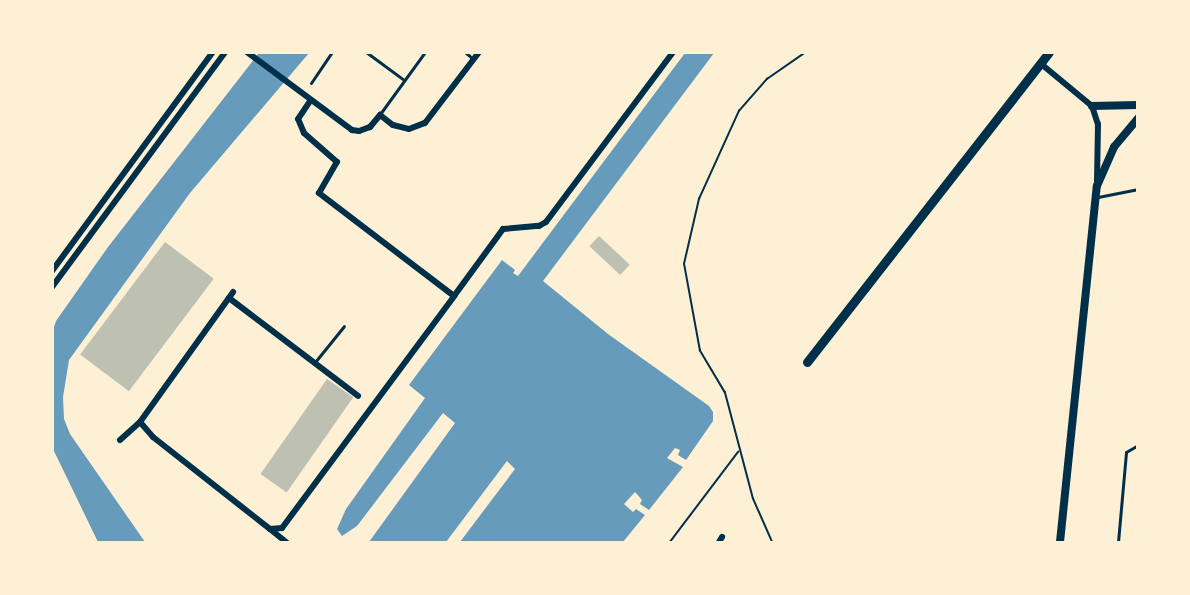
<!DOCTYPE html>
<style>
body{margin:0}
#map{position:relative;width:1190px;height:595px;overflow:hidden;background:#fdf0d5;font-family:Figtree,sans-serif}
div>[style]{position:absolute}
.water>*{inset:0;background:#669bbc}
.building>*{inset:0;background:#bec0b2;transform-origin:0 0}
.path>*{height:1.5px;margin:-0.75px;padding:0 0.75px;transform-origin:0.75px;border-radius:0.75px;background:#003049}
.service>*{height:3px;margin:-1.5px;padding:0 1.5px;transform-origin:1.5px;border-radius:1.5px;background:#003049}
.minor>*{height:6px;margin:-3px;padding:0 3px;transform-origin:3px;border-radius:3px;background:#003049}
.tertiary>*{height:8px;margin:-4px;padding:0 4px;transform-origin:4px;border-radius:4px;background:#003049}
.secondary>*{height:9px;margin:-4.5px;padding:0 4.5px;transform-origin:4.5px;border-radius:4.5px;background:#003049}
span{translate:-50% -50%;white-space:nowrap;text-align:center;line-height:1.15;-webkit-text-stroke:6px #fdf0d5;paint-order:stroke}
.frame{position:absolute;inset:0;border:54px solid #fdf0d5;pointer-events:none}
</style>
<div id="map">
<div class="water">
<i style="clip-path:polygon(259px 53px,309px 53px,190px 193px,69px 360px,63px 397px,64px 419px,70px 434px,145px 542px,98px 542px,53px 449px,52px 333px,56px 321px,108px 247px)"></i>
<i style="clip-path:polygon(685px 53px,714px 53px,543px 281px,608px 334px,709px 406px,713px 412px,713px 421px,686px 460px,678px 455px,680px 450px,675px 448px,667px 458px,683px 467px,649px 510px,640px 504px,642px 500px,635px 492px,624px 504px,633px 512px,636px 509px,645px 515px,623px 542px,460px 542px,515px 469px,507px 461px,446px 542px,369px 542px,455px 423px,443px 413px,357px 526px,342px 536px,337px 529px,346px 509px,425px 398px,409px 385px,502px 260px,515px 270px,513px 273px,518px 276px)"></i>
</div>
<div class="building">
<i style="left:599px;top:236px;width:42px;height:14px;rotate:43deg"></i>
<i style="left:165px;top:242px;width:61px;height:141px;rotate:37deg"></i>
<i style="left:327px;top:379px;width:32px;height:116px;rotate:35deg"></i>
</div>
<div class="path">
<i style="left:670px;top:542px;width:113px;rotate:-52.9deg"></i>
<i style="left:772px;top:542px;width:47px;rotate:-113.8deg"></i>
<i style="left:753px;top:499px;width:110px;rotate:-104.8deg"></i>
<i style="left:725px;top:393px;width:49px;rotate:-120.8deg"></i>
<i style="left:700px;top:351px;width:88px;rotate:-100.4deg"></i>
<i style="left:684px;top:264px;width:67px;rotate:-77deg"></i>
<i style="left:699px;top:199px;width:97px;rotate:-65.6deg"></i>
<i style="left:739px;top:111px;width:43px;rotate:-48.8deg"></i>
<i style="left:767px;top:79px;width:47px;rotate:-34.7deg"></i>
</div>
<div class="service">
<i style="left:366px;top:52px;width:47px;rotate:36.4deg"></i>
<i style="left:465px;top:52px;width:9px;rotate:41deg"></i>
<i style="left:311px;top:83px;width:37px;rotate:-56deg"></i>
<i style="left:380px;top:114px;width:77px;rotate:-54deg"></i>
<i style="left:1098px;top:197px;width:41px;rotate:-11.3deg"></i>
<i style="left:315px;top:362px;width:46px;rotate:-51.1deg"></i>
<i style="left:1118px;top:542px;width:90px;rotate:-84.9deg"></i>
<i style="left:1126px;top:452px;width:14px;rotate:-30deg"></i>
</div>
<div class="minor">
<i style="left:247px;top:52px;width:131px;rotate:36.6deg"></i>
<i style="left:352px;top:130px;width:7px;rotate:8deg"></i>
<i style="left:359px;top:131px;width:12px;rotate:-20deg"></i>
<i style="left:370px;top:127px;width:16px;rotate:-50deg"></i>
<i style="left:380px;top:115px;width:16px;rotate:38deg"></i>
<i style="left:393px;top:125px;width:16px;rotate:14deg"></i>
<i style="left:409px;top:129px;width:17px;rotate:-21deg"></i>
<i style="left:425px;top:123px;width:89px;rotate:-52.7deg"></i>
<i style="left:1040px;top:63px;width:67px;rotate:39.6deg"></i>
<i style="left:1092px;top:106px;width:19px;rotate:72deg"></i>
<i style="left:1098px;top:124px;width:58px;rotate:91deg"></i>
<i style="left:52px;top:271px;width:272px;rotate:-53.7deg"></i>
<i style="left:52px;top:287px;width:292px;rotate:-53.6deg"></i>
<i style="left:454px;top:296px;width:83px;rotate:-53.8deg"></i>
<i style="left:503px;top:229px;width:36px;rotate:-5deg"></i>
<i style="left:539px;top:226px;width:8px;rotate:-30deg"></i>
<i style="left:546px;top:222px;width:212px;rotate:-53.2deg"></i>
<i style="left:229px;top:298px;width:162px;rotate:37.2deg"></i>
<i style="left:140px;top:422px;width:20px;rotate:49deg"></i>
<i style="left:153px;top:437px;width:149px;rotate:38.2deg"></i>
<i style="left:270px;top:529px;width:12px;rotate:-5deg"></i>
<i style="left:282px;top:528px;width:289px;rotate:-53.4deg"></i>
<i style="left:454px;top:296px;width:170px;rotate:-142.7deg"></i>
<i style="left:319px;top:193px;width:36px;rotate:-60deg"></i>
<i style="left:337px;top:162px;width:44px;rotate:-138.7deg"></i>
<i style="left:304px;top:133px;width:15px;rotate:-113deg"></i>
<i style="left:298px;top:119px;width:23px;rotate:-56deg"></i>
<i style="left:120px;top:440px;width:27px;rotate:-42deg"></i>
<i style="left:140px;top:422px;width:160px;rotate:-54.4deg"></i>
<i style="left:270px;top:529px;width:21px;rotate:39deg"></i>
<i style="left:719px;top:542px;width:6px;rotate:-59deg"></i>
</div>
<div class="tertiary">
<i style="left:1092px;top:106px;width:46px;rotate:-1.2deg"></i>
<i style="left:1060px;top:542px;width:358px;rotate:-84.1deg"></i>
<i style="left:1097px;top:186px;width:43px;rotate:-66.4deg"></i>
<i style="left:1114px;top:147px;width:38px;rotate:-50deg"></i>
</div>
<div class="secondary">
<i style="left:807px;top:362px;width:393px;rotate:-52deg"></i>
</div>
<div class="frame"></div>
</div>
